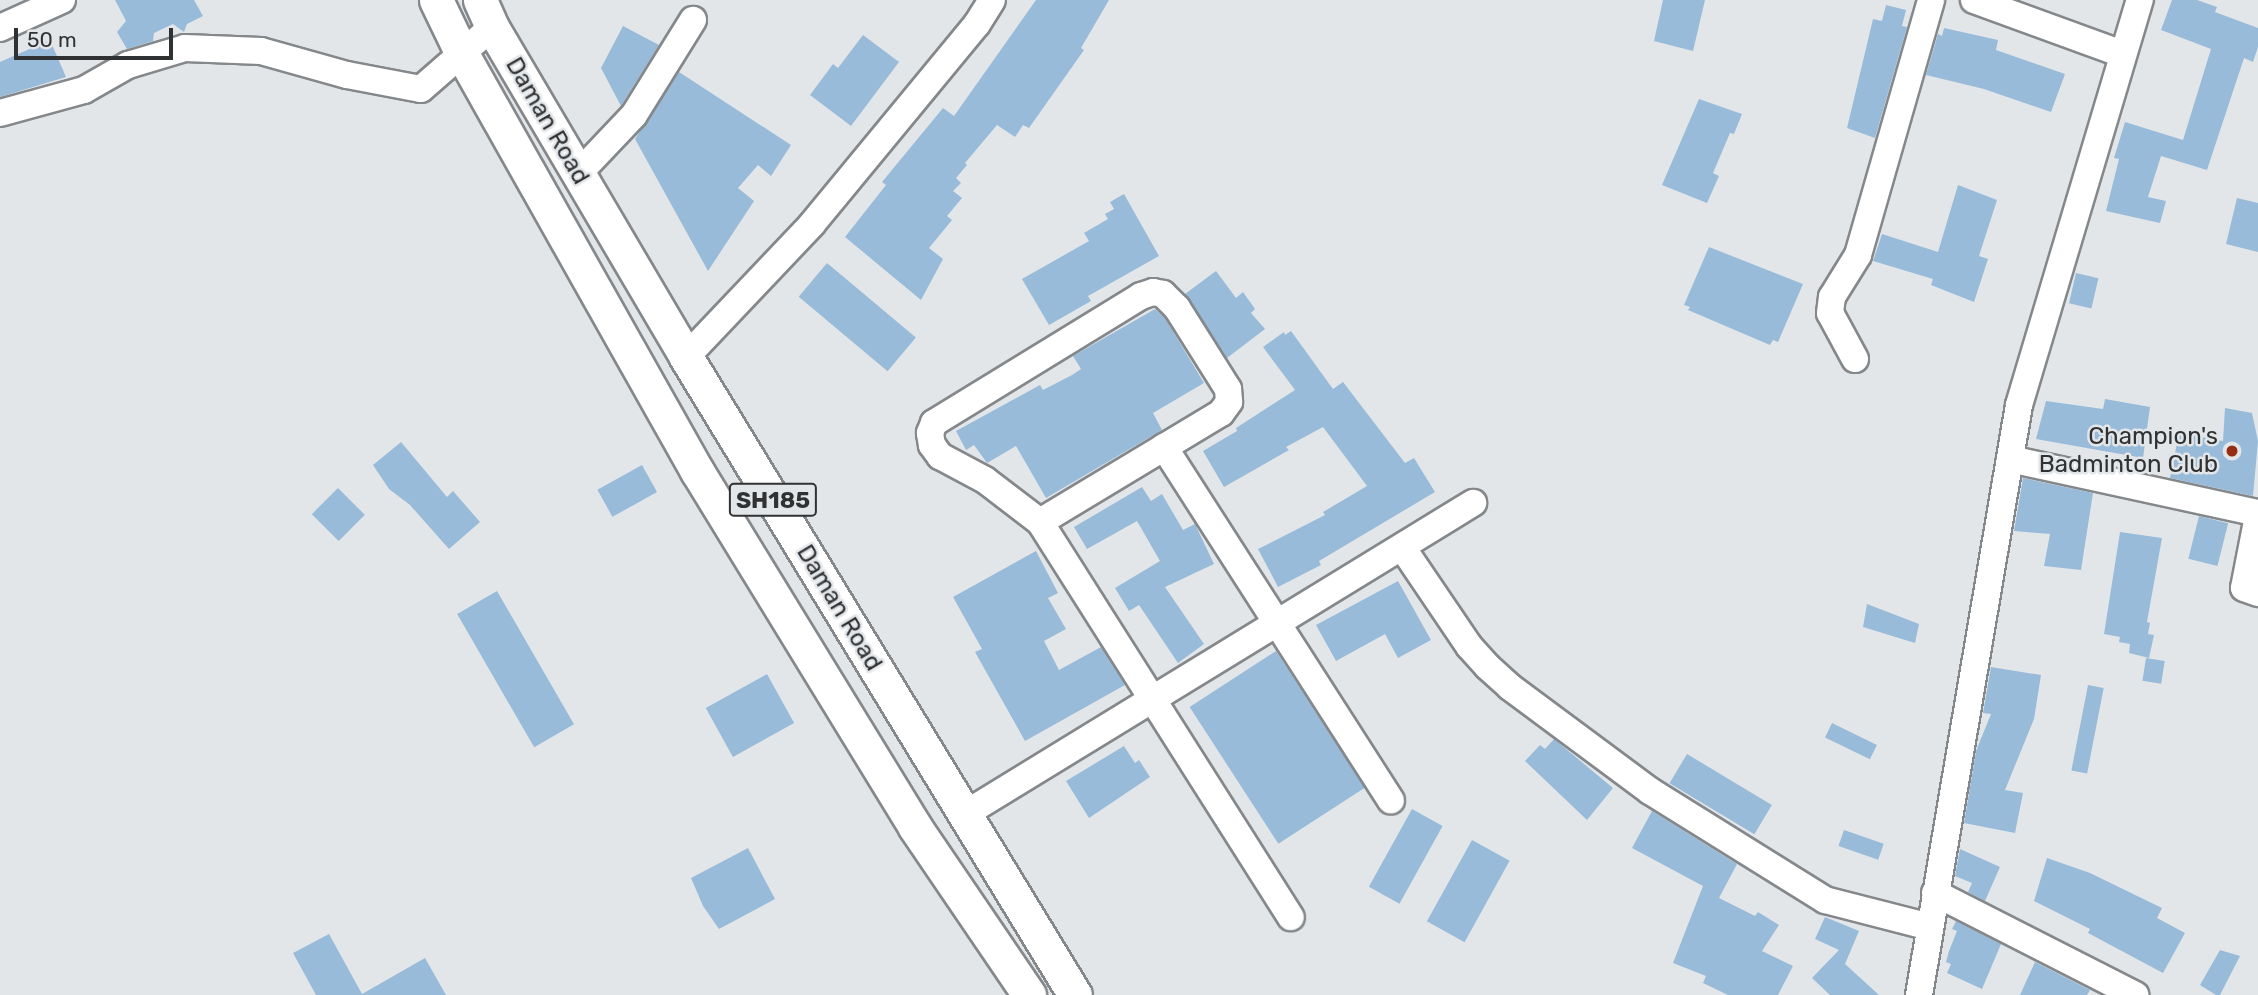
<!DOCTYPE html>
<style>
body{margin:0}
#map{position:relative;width:2258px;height:995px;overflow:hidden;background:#e3e6e9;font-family:Rubik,sans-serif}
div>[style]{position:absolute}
.building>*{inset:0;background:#98bbda;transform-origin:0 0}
.roads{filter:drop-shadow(2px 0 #85888b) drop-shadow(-2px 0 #85888b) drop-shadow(0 2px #85888b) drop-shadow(0 -2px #85888b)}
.minor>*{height:26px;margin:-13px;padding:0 13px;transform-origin:13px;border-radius:13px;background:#fff}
.major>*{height:33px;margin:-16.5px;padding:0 16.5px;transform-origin:16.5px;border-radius:16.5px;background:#fff}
.dots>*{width:19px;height:19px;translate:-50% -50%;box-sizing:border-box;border:4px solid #e3e6e9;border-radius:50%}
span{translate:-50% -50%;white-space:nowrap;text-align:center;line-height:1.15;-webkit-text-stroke:5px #e3e6e9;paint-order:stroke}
.shield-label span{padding:2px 5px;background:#e3e6e9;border:2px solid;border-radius:5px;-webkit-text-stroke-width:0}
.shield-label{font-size:23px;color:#303132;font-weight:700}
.street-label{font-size:24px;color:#303132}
.poi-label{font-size:24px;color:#303132}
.right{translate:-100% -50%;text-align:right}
.scale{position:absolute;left:14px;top:28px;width:159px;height:32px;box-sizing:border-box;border:4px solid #303132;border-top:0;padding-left:9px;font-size:21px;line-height:24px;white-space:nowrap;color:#303132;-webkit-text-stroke:5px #e3e6e9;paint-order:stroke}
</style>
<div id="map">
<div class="building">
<i style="clip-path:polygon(115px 0,194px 0,203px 16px,187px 24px,184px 32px,173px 24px,154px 33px,153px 41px,127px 49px,117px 32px,126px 21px)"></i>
<i style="clip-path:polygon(1036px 0,1109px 0,1081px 48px,1084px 50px,1029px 128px,1023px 125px,1015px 137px,997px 125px,965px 163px,967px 165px,956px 178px,961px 183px,953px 191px,962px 198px,947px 216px,952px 220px,929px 248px,943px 259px,921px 300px,845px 237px,886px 185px,882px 182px,943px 108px,954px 116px)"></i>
<i style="clip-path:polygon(1663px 0,1705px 0,1693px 51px,1654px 41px)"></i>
<i style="clip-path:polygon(2172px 0,2197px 0,2217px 7px,2215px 12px,2258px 28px,2258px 47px,2253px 62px,2244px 58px,2207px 170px,2161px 156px,2148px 197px,2166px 201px,2160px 223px,2106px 211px,2119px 159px,2114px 158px,2125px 122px,2183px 140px,2211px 49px,2161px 30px)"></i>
<i style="clip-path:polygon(1886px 5px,1906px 10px,1902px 26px,1907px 27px,1875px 138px,1847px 128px,1873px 19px,1882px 21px)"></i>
<i style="clip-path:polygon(623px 26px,659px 45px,621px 106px,601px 68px)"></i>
<i style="clip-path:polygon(1944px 28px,1998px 40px,1996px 50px,2065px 74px,2051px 112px,1984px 89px,1926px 75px,1938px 34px,1942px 36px)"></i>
<i style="clip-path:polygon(863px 35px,899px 62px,851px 126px,810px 95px,833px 64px,838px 68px)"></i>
<i style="clip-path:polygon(50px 40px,66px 77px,0 97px,0 62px)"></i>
<i style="clip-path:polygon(679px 72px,791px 145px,771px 176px,758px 165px,738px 188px,754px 201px,708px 271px,635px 139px)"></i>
<i style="clip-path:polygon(1699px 99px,1742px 114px,1734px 134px,1730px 133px,1713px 173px,1719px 176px,1707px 203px,1662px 185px)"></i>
<i style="clip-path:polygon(1958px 185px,1997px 200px,1979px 256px,1988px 259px,1974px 302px,1931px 285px,1933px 279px,1873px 261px,1882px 234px,1938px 252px)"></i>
<i style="clip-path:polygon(1124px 194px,1159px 256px,1088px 296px,1091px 301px,1049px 325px,1022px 279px,1089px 241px,1084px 233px,1108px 219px,1105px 214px,1114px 209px,1110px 202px)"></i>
<i style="clip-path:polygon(2237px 198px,2258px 203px,2258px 252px,2226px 244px)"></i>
<i style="clip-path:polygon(1709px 247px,1803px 284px,1778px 342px,1773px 340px,1770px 345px,1688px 310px,1690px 307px,1684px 305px)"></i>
<i style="left:827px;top:263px;width:116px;height:44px;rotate:40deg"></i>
<i style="clip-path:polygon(1216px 271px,1236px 298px,1243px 292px,1255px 309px,1251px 313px,1265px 329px,1227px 358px,1185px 294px)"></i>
<i style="left:2076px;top:273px;width:23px;height:31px;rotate:13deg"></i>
<i style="clip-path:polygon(1155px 309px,1165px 318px,1204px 383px,1153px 413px,1162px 430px,1046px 498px,1016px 446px,987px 463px,974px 445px,966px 450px,956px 431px,1040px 385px,1043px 390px,1072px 375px,1081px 369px,1073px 356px)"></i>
<i style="clip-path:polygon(1291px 331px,1333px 389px,1343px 382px,1405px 463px,1414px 458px,1435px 492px,1319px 561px,1321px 565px,1278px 587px,1258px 549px,1325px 515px,1323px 512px,1367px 486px,1323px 427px,1286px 447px,1289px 450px,1224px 487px,1203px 451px,1237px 431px,1236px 428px,1295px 390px,1263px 347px,1284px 332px,1285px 335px)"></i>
<i style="clip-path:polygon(2105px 399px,2150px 407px,2143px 458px,2036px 439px,2046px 401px,2103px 409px)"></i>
<i style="clip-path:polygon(2225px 408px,2252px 413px,2258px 441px,2253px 496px,2170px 478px,2179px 433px,2223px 441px)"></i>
<i style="clip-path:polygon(401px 442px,447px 497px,453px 491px,480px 522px,449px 549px,410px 505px,389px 489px,373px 465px)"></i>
<i style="left:642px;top:465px;width:31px;height:51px;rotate:61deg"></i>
<i style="clip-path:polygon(2023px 478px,2093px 493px,2081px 570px,2044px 566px,2050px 534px,2014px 531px)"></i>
<i style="clip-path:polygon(1142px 487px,1151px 501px,1162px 494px,1183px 530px,1195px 524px,1214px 564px,1165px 587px,1204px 644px,1178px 663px,1139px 605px,1129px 611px,1115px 588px,1160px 561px,1137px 521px,1087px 549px,1074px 527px)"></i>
<i style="left:338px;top:488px;width:38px;height:37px;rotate:45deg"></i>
<i style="left:2199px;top:516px;width:30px;height:44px;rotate:14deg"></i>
<i style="clip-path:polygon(2120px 532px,2162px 538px,2147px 622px,2150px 623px,2148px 634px,2154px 635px,2149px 658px,2129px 653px,2130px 644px,2119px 642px,2120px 637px,2104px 634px)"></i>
<i style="clip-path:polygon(1036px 551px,1058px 593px,1048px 598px,1066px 629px,1044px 641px,1059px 670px,1101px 647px,1125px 685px,1025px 741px,975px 652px,982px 649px,953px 597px)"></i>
<i style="clip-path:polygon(1398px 581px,1431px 640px,1398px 658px,1385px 634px,1336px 661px,1316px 625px)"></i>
<i style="left:497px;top:591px;width:154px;height:46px;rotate:60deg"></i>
<i style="clip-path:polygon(1867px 604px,1919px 624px,1915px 643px,1863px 627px)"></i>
<i style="left:1276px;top:651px;width:163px;height:103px;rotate:57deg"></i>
<i style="left:2146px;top:658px;width:19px;height:23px;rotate:9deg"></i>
<i style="clip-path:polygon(1991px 667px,2041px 675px,2034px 719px,2005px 790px,2023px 793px,2015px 833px,1964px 823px,1976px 751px,1991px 714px,1983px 713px)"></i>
<i style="left:767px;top:674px;width:56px;height:70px;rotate:61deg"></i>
<i style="left:2088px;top:685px;width:16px;height:87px;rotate:11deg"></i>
<i style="left:1832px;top:723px;width:50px;height:16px;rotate:26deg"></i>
<i style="clip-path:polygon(1554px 739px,1613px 788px,1587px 820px,1525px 761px,1540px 745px,1545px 749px)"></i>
<i style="clip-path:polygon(1124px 746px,1135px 763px,1139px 760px,1150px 777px,1089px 818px,1066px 781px)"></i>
<i style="left:1687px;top:754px;width:99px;height:34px;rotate:31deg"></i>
<i style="left:1412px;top:809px;width:35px;height:89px;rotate:29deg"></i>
<i style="clip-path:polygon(1652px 811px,1737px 864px,1719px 898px,1755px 916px,1758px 912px,1779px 925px,1762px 951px,1793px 966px,1778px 995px,1728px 995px,1703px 983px,1706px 976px,1673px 963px,1703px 886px,1632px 848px)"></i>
<i style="left:1844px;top:830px;width:42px;height:17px;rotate:19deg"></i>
<i style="left:1472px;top:840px;width:43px;height:93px;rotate:29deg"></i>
<i style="clip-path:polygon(748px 848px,775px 899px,719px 929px,703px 906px,691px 878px)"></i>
<i style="clip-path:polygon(1960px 849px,2000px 867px,1985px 901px,1968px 892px,1972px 883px,1955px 876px)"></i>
<i style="clip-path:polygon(2047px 858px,2090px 873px,2162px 908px,2157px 918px,2185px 933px,2163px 973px,2088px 933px,2090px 929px,2034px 901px)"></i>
<i style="clip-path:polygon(1825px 917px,1859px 931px,1845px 964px,1879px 995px,1830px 995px,1812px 978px,1839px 950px,1815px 939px)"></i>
<i style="clip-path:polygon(1956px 921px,2001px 944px,1982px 989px,1947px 973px,1951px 964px,1946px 962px,1949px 951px,1957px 931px,1952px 929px)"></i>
<i style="clip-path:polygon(329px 934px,362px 994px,425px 958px,446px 995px,316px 995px,293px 953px)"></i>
<i style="clip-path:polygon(2220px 950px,2240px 956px,2220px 995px,2216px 995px,2200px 985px)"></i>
<i style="clip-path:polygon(2035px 962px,2090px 990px,2087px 995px,2020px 995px)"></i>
</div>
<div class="roads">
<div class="minor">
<i style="left:1974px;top:0;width:158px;rotate:20deg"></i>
<i style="left:0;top:28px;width:68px;rotate:-24.3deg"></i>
<i style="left:0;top:113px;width:87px;rotate:-15.3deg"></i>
<i style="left:84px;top:90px;width:51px;rotate:-29.6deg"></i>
<i style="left:128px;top:65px;width:59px;rotate:-16.6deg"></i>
<i style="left:185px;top:48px;width:76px;rotate:2.3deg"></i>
<i style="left:261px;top:51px;width:89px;rotate:15.6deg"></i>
<i style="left:347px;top:75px;width:75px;rotate:10.7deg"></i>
<i style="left:421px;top:89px;width:94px;rotate:-41.1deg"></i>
<i style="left:578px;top:174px;width:81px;rotate:-46.5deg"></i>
<i style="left:634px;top:115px;width:112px;rotate:-58.2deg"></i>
<i style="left:686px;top:357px;width:183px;rotate:-46.5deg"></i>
<i style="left:812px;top:224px;width:259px;rotate:-50.5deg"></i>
<i style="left:977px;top:24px;width:28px;rotate:-58deg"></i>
<i style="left:1855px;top:359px;width:52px;rotate:-118.5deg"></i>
<i style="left:1830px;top:313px;width:16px;rotate:-83deg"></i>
<i style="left:1832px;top:297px;width:49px;rotate:-58.2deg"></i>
<i style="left:1858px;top:255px;width:265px;rotate:-74deg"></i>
<i style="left:1164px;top:447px;width:420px;rotate:57.3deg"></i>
<i style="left:2010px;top:459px;width:254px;rotate:12.3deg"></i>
<i style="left:2258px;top:516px;width:73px;rotate:101deg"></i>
<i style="left:2244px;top:588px;width:15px;rotate:20deg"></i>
<i style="left:1040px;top:522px;width:211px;rotate:-31.1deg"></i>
<i style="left:1221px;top:413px;width:14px;rotate:-54deg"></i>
<i style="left:1229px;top:402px;width:13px;rotate:-94deg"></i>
<i style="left:1228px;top:389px;width:96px;rotate:-122.2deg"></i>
<i style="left:1177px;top:308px;width:20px;rotate:-135deg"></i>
<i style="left:1163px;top:294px;width:10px;rotate:-169deg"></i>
<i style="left:1153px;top:292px;width:13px;rotate:162deg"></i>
<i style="left:1141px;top:296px;width:243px;rotate:148.5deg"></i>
<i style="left:934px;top:423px;width:11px;rotate:112deg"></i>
<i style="left:930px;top:433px;width:12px;rotate:81deg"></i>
<i style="left:932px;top:445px;width:14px;rotate:54deg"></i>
<i style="left:940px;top:456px;width:51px;rotate:28.1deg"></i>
<i style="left:985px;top:480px;width:69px;rotate:37.4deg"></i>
<i style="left:1040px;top:522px;width:468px;rotate:57.6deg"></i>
<i style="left:1402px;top:547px;width:120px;rotate:55.9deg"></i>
<i style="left:1469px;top:646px;width:28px;rotate:48deg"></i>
<i style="left:1488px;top:667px;width:30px;rotate:42deg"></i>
<i style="left:1510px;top:687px;width:174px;rotate:36.6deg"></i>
<i style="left:1650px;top:791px;width:206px;rotate:31.9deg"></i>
<i style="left:1825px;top:900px;width:108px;rotate:14.4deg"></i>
<i style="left:965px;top:814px;width:596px;rotate:-31.48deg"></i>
<i style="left:1935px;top:893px;width:225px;rotate:27deg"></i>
<i style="left:1919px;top:995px;width:598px;rotate:-80.38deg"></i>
<i style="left:2019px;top:405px;width:423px;rotate:-73.4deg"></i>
</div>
<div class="major">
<i style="left:436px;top:0;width:60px;rotate:64.3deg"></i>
<i style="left:462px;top:54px;width:479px;rotate:60.6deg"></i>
<i style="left:697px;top:471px;width:417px;rotate:58.5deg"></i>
<i style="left:915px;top:827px;width:203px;rotate:55.8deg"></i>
<i style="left:480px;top:0;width:30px;rotate:66deg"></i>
<i style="left:492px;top:27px;width:383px;rotate:59.5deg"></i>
<i style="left:686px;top:357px;width:747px;rotate:58.63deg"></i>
</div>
</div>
<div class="dots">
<i style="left:2232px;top:451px;background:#942d11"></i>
</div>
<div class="shield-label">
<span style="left:773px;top:500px">SH185</span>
</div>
<div class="street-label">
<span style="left:547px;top:121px;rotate:60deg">Daman Road</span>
<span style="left:839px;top:608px;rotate:59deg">Daman Road</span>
</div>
<div class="poi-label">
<span class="right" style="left:2218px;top:451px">Champion's<br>Badminton Club</span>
</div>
<div class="scale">50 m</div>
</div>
